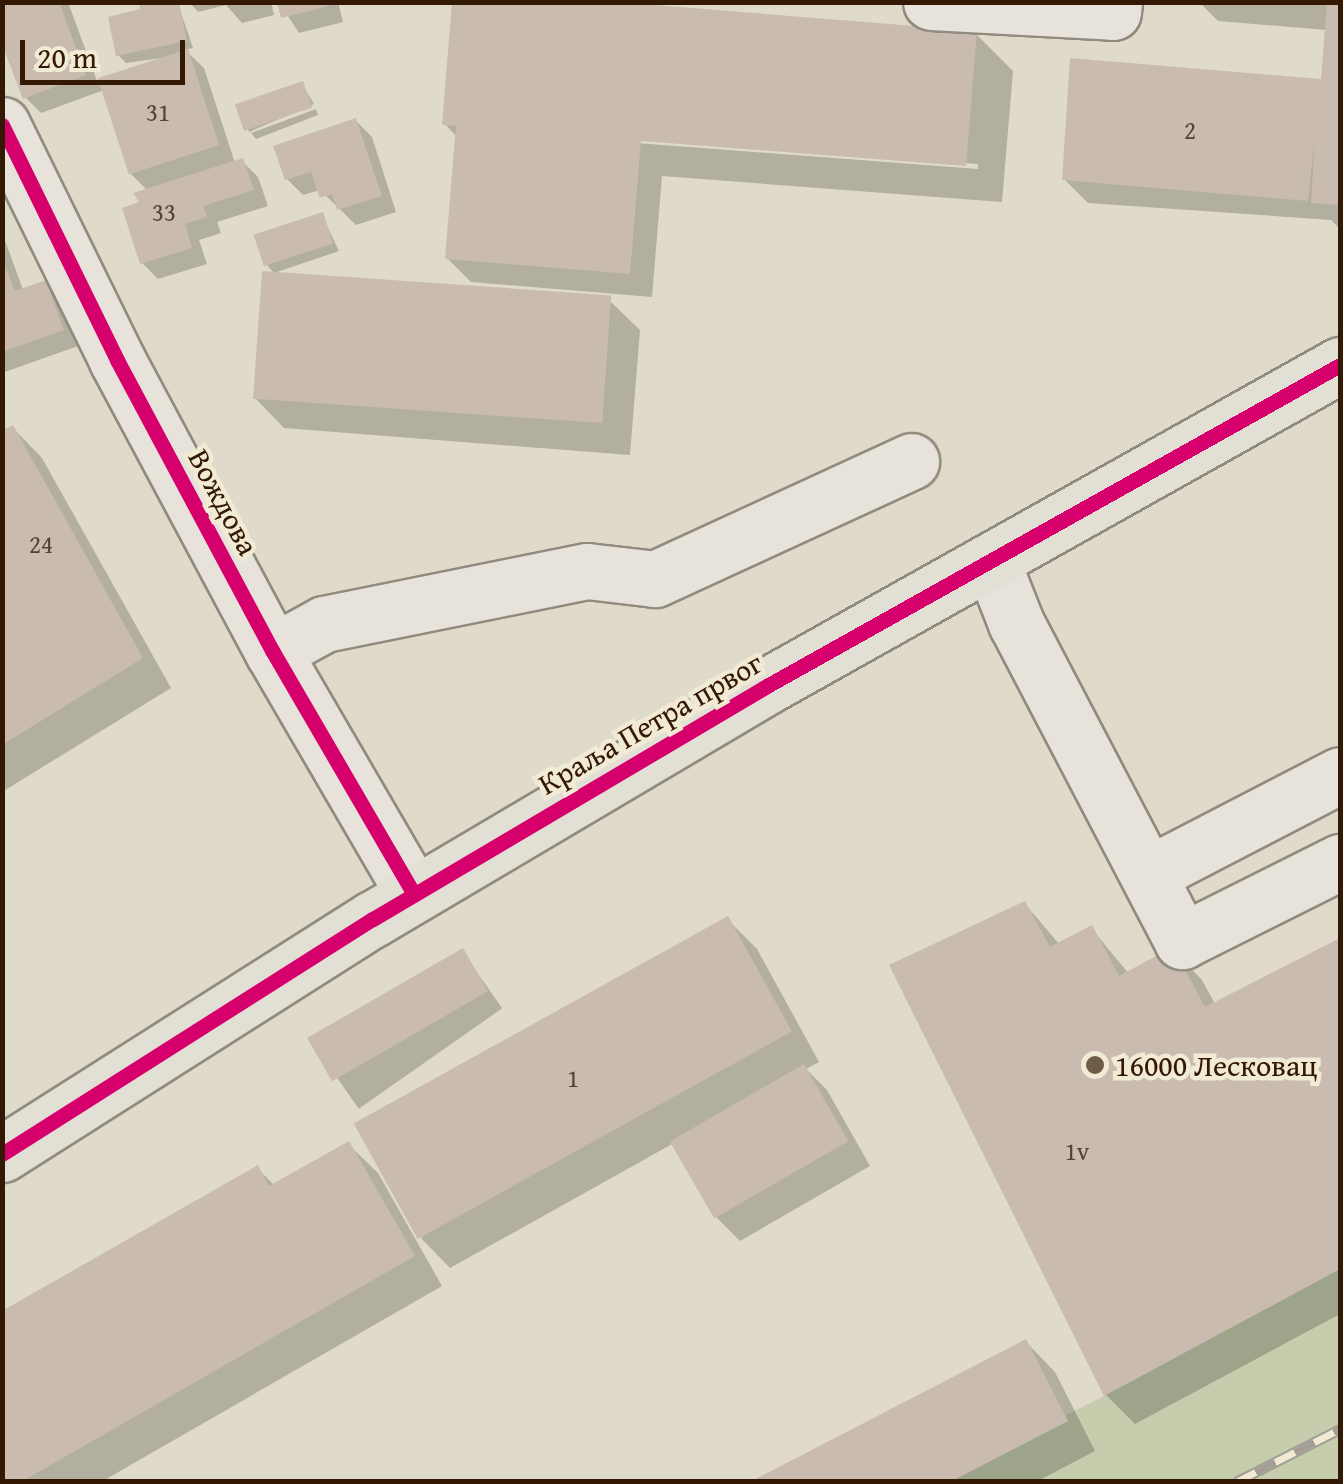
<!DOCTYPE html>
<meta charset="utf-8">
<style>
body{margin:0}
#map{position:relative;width:1343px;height:1484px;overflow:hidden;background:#dfdac9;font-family:"Gentium Book Plus",serif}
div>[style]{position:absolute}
.green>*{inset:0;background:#c6cdad}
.shadow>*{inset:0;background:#0003;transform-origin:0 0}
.building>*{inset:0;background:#c9bbb0;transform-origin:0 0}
.roads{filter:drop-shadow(2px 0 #918a7e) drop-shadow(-2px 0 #918a7e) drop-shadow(0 2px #918a7e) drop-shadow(0 -2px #918a7e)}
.minor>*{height:55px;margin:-27.5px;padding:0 27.5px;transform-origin:27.5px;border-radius:27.5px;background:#e7e3db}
.major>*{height:55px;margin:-27.5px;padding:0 27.5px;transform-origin:27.5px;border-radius:27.5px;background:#e2dfd5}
.rail>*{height:11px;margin-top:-5.5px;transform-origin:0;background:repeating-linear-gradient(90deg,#f1ead5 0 22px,#a49e96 0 44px);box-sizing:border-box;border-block:2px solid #a49e96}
.cycleway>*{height:15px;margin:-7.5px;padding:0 7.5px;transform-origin:7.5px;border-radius:7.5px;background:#d6006c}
.dots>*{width:28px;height:28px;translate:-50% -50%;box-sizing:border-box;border:5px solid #f1ead5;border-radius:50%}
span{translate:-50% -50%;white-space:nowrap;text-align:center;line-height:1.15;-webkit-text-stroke:9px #f1ead5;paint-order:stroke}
.number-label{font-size:25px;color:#58412e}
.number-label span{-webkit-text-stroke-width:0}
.street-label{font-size:30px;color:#331803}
.poi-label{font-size:30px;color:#331803}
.left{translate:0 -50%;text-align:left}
.frame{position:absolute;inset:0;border:5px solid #331803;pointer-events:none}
.scale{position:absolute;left:20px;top:40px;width:165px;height:45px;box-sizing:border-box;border:5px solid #331803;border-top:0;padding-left:12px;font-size:30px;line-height:35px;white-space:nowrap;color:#331803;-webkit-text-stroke:8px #f1ead5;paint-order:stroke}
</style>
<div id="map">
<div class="green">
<i style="clip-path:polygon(1340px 1269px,1340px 1481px,934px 1482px,1104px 1396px)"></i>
</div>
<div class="shadow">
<i style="clip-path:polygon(2px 2px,68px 2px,97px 81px,175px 56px,126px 63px,118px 55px,178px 4px,193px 48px,185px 50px,204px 68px,235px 163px,242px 161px,258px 177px,268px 206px,217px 222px,221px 233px,199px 240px,207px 264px,158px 279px,142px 263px,148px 191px,130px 173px,104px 90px,41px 113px,25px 97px)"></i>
<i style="clip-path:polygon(189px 2px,271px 2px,274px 15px,242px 23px,226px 5px,198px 12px)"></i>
<i style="clip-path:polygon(279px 2px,338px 2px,343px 22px,299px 33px)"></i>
<i style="clip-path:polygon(1199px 2px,1340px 2px,1340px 229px,1331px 220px,1088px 203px,1064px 179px,1323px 82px,1327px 30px,1218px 21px)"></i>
<i style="clip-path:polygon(evenodd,975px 33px,1013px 71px,1002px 202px,662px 176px,652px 297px,471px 282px,448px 259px,457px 137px,445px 124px,975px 33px,625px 137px,978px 164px,978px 169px,624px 142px,625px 137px)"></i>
<i style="clip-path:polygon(302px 84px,314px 104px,249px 132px,240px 107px)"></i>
<i style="clip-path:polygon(316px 109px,318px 115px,256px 139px,251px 133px)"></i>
<i style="clip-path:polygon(356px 121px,372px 137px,396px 212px,356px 225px,320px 190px,303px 195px,287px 179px)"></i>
<i style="clip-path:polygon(322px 215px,339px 251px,274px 273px,267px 265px)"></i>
<i style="clip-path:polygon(2px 232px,23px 290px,45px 283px,62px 299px,78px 346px,2px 373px)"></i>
<i style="clip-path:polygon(610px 301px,640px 330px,630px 455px,284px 428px,255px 398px)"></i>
<i style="clip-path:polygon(13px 428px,42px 458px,171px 688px,2px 792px,2px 434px)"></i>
<i style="clip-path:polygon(1025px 904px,1060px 945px,1091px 928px,1129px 974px,1173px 950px,1202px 980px,1215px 1004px,1340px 939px,1340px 1314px,1135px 1424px,1106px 1395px)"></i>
<i style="clip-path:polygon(727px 919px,757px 949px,819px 1062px,806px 1069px,827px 1090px,870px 1166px,740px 1241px,717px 1218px,674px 1143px,450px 1268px,421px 1238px)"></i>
<i style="left:462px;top:951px;width:70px;height:175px;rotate:55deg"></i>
<i style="clip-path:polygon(348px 1144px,378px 1173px,442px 1286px,101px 1482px,2px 1482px,257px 1168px,275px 1186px)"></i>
<i style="clip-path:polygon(1026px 1342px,1055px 1372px,1095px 1451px,1036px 1482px,755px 1482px)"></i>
</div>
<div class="building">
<i style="clip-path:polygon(2px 2px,59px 2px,86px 75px,23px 99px,2px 44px)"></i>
<i style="clip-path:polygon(139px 2px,179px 2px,187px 41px,116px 56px,108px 17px,140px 9px)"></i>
<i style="clip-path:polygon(277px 2px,328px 2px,329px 6px,281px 18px)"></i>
<i style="clip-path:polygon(452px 2px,618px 2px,977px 31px,966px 166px,641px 141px,630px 274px,445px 259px,456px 126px,442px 125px)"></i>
<i style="clip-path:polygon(1327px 2px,1340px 2px,1340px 205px,1311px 203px,1315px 135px,1308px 201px,1062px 180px,1070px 58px,1321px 79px)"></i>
<i style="left:188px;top:49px;width:101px;height:95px;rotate:72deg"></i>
<i style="left:303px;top:81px;width:28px;height:72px;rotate:71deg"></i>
<i style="clip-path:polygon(356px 118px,382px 196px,337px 210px,332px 194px,320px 198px,311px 172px,285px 180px,273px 146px)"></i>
<i style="clip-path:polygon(243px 158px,254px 190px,203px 206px,207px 217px,185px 224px,192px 248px,140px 264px,122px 208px,139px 202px,133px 193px)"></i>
<i style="left:323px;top:212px;width:33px;height:73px;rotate:72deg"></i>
<i style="clip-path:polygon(2px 257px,15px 291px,46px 280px,64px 330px,2px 352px)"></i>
<i style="left:262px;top:271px;width:350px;height:128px;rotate:4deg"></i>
<i style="clip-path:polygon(13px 425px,143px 658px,2px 745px,2px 431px)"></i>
<i style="clip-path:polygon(1025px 901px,1050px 947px,1092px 925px,1119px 976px,1173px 947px,1205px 1007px,1340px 938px,1340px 1269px,1104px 1396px,889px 965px)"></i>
<i style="left:728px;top:916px;width:132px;height:428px;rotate:61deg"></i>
<i style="left:463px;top:948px;width:50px;height:180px;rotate:60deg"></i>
<i style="left:804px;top:1064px;width:89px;height:155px;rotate:60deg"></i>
<i style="clip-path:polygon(349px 1141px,415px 1256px,21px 1482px,2px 1482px,2px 1311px,258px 1165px,269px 1186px)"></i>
<i style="clip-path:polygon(1026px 1339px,1068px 1421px,950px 1482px,750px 1482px)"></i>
</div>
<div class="roads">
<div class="minor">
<i style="left:931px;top:2px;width:182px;rotate:3.1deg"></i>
<i style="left:1113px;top:12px;width:10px;rotate:-84deg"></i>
<i style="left:2px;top:125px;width:262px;rotate:63.9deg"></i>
<i style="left:117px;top:360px;width:331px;rotate:61.9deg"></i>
<i style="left:273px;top:652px;width:280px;rotate:59.8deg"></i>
<i style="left:992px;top:562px;width:66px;rotate:68.5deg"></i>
<i style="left:1016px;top:623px;width:359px;rotate:62.4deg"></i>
<i style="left:1182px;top:941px;width:177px;rotate:-26.6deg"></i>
<i style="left:273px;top:652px;width:58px;rotate:-28.8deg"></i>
<i style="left:324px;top:624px;width:268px;rotate:-11.4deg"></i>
<i style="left:587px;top:571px;width:68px;rotate:6.7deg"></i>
<i style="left:655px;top:579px;width:282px;rotate:-24.7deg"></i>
<i style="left:1149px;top:874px;width:215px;rotate:-27.4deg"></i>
</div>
<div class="major">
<i style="left:2px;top:1154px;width:439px;rotate:-32.4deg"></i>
<i style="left:373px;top:919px;width:456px;rotate:-30.6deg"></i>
<i style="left:765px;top:687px;width:659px;rotate:-29.25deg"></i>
</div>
</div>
<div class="rail">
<i style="left:1236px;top:1482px;width:117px;rotate:-27deg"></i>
</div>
<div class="cycleway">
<i style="left:2px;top:125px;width:262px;rotate:63.9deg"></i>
<i style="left:117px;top:360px;width:331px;rotate:61.9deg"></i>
<i style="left:273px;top:652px;width:280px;rotate:59.8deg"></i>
<i style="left:2px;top:1154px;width:439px;rotate:-32.4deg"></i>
<i style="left:373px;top:919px;width:456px;rotate:-30.6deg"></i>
<i style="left:765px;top:687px;width:659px;rotate:-29.25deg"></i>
</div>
<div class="dots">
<i style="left:1095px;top:1065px;background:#6f5c48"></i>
</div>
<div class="number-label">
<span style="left:158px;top:112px">31</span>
<span style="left:1190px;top:130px">2</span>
<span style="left:164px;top:212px">33</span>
<span style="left:41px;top:544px">24</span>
<span style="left:573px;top:1078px">1</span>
<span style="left:1077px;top:1151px">1v</span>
</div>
<div class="street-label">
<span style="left:224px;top:502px;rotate:62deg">Вождова</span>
<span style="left:650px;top:723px;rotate:-30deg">Краља Петра првог</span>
</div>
<div class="poi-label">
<span class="left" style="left:1115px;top:1065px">16000 Лесковац</span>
</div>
<div class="frame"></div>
<div class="scale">20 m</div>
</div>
